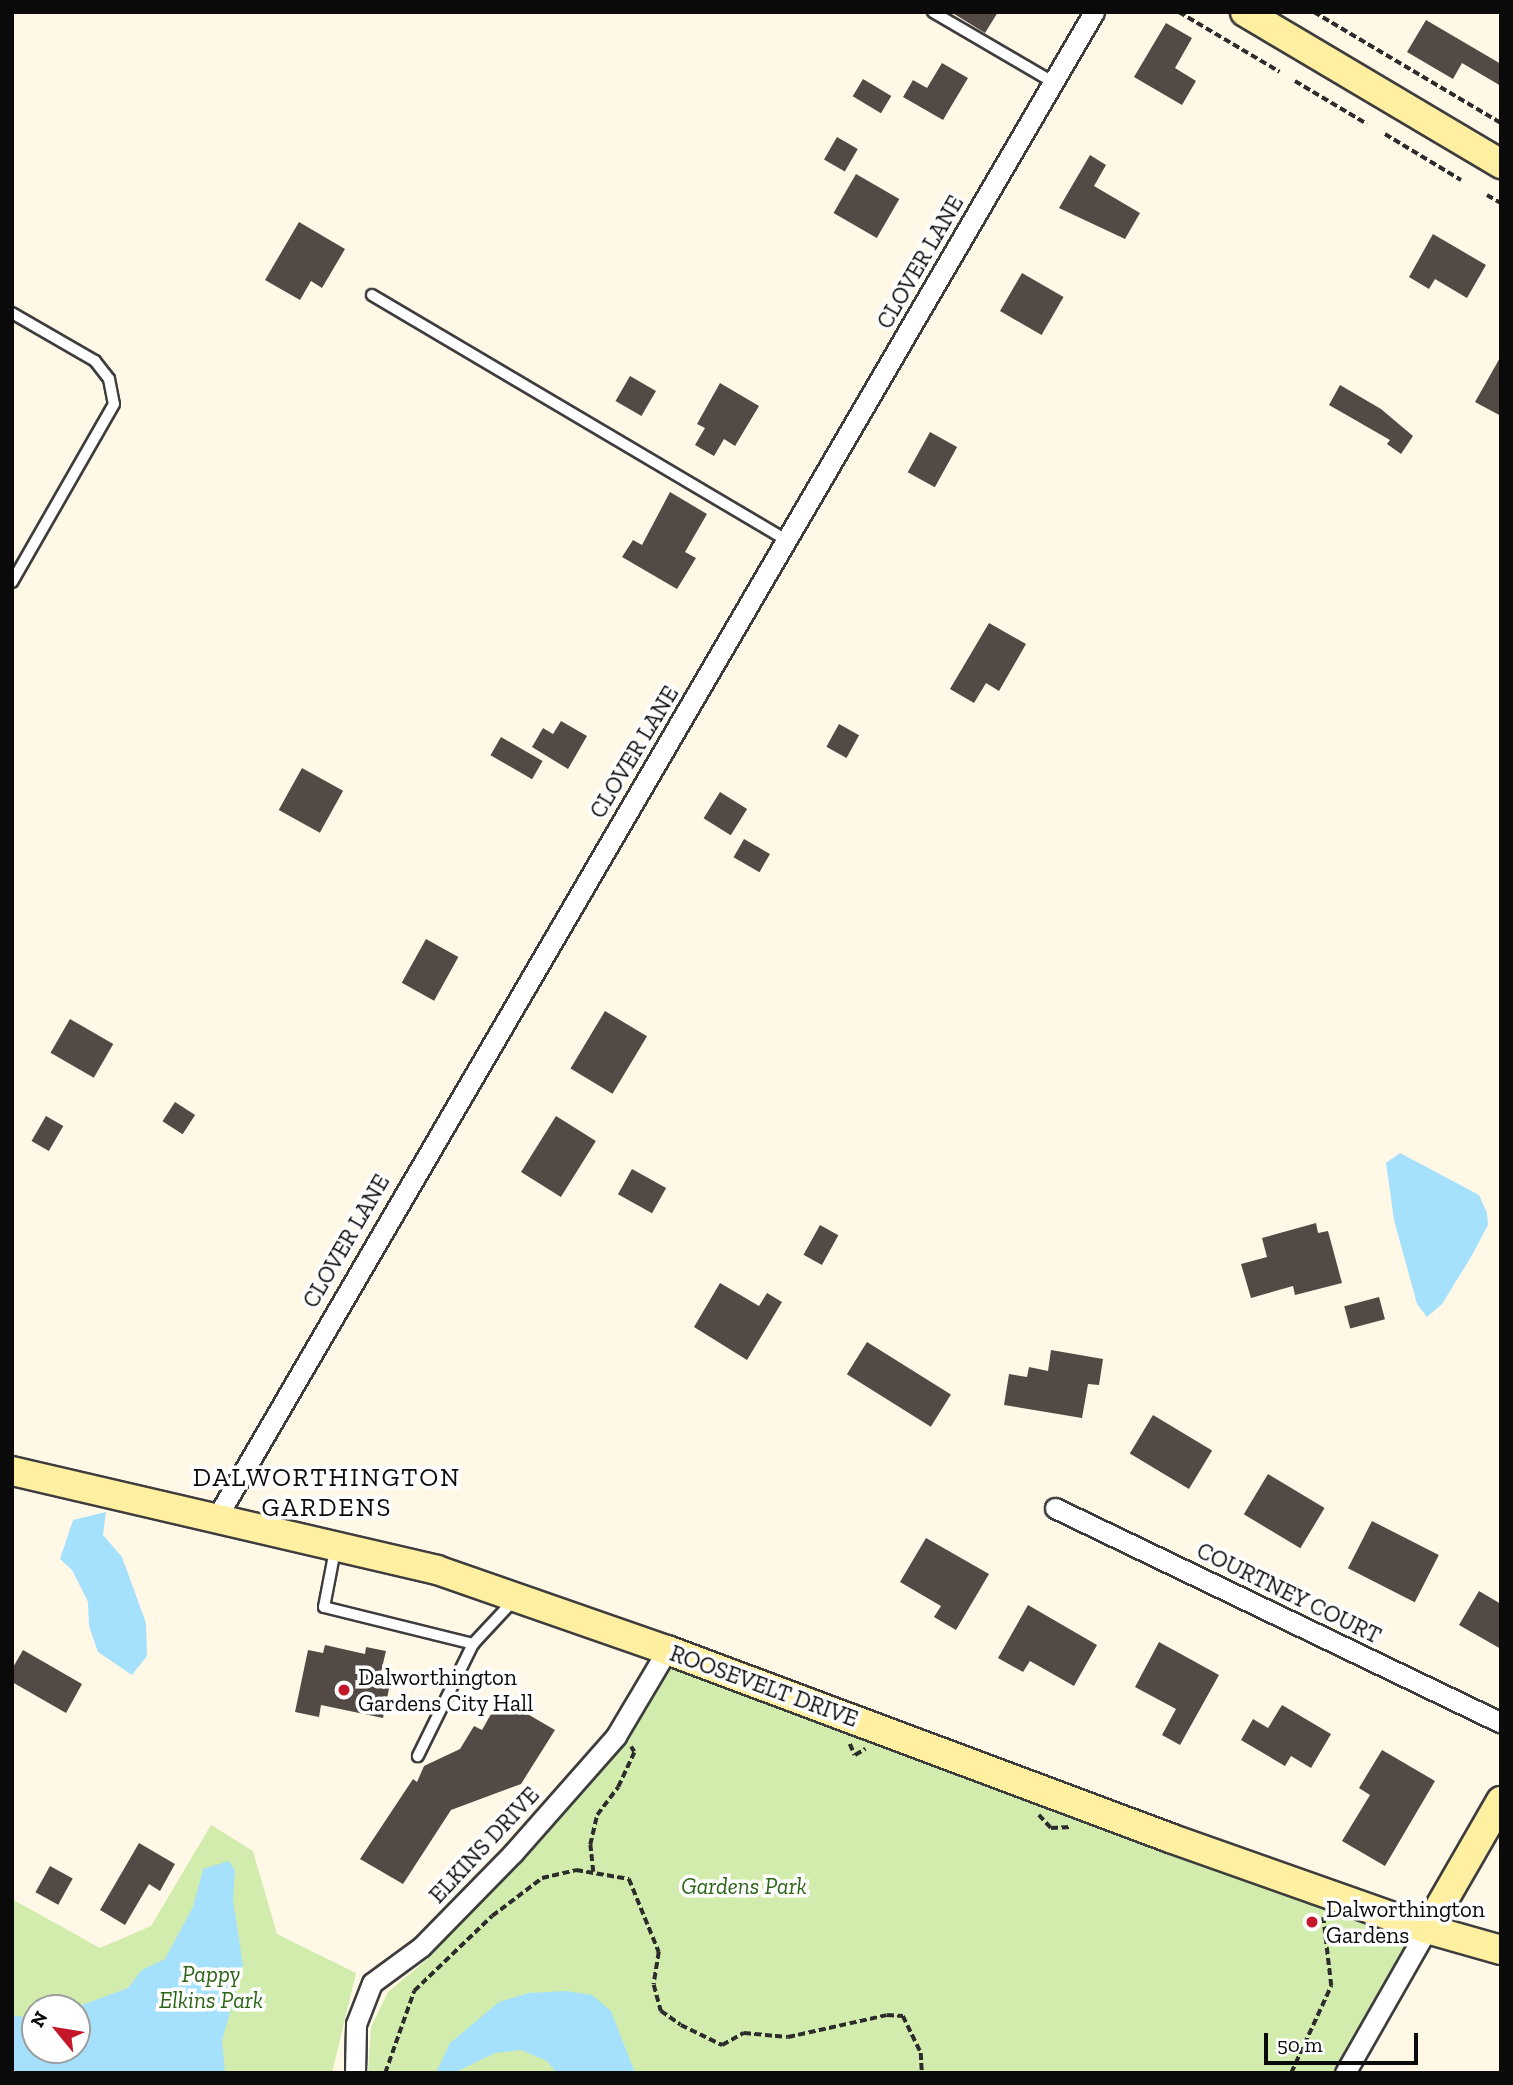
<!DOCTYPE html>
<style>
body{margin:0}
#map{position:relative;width:1513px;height:2085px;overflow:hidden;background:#fff8e6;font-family:"Zilla Slab",serif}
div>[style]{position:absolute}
.green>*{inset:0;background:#d2ecad}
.water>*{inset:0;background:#a5e1fc}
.building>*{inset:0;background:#534a45;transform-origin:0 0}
.path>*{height:3.5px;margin-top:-1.75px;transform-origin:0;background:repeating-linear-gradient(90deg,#2c2c2c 0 7px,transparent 0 10.5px)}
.roads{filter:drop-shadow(2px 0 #3d3d3d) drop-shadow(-2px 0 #3d3d3d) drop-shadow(0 2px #3d3d3d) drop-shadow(0 -2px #3d3d3d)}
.lane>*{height:10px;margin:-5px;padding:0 5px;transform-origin:5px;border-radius:5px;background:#fff}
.street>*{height:19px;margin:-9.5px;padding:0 9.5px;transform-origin:9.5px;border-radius:9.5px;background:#fff}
.secondary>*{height:28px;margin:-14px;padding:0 14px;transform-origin:14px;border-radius:14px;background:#ffefa1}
.dots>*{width:19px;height:19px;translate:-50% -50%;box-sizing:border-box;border:4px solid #fff;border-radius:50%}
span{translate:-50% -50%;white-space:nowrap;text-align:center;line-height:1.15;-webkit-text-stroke:7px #fff;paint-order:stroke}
.street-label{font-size:23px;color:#0a0a0a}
.poi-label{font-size:23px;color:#0a0a0a}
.left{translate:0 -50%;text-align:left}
.park-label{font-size:23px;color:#2b6516;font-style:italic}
.quarter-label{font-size:26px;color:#0a0a0a;letter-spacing:2px}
.frame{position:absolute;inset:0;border:14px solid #0a0a0a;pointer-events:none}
.north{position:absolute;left:21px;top:1994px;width:70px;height:70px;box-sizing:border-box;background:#fff;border:2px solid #9d9d9d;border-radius:50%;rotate:300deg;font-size:19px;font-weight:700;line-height:28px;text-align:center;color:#0a0a0a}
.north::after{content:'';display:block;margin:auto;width:24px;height:32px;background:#c4172a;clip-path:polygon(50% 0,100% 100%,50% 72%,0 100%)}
.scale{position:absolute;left:1264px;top:2033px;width:154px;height:32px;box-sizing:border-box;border:4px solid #0a0a0a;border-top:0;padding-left:9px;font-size:21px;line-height:24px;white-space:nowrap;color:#0a0a0a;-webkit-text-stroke:5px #fff;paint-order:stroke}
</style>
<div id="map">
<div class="green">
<i style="clip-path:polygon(672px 1660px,1423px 1936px,1340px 2073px,368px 2073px,371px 2027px,388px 1992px,430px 1957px,557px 1815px)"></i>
<i style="clip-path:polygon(evenodd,211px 1825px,253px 1851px,277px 1934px,356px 1973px,332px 2073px,12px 2073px,12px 1899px,100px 1948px,151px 1926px,211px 1825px,35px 2008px,77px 2008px,77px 2050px,35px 2050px,35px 2008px)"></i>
</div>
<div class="water">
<i style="clip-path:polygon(1400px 1153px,1479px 1195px,1487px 1213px,1488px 1225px,1471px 1257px,1442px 1304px,1427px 1317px,1417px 1304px,1394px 1220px,1386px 1163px)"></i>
<i style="clip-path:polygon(106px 1512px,103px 1535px,122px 1557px,146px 1623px,147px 1656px,132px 1675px,98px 1652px,89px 1626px,88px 1602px,72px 1570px,60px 1559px,73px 1520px)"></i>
<i style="clip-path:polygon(229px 1861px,235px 1871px,233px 1900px,243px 1966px,222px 2041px,225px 2073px,12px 2073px,12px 2016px,35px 2017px,35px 2050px,77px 2050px,74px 2008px,128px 1988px,142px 1970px,165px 1959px,193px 1907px,203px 1869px)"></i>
<i style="clip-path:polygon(566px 1991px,592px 1995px,611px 2011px,635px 2073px,557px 2073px,547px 2061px,521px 2050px,495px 2053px,454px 2073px,436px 2073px,450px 2043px,499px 2002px,529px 1993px)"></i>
</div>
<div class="building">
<i style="clip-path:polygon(951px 12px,998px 12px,985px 33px)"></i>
<i style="clip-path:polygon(1426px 20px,1501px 64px,1501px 86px,1462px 63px,1453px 79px,1407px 52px)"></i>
<i style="clip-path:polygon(1166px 23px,1192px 38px,1175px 68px,1196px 81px,1182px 105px,1134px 77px)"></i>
<i style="clip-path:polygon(942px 63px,968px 78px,943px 120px,903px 97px,913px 80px,927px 88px)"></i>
<i style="left:863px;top:79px;width:33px;height:20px;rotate:31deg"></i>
<i style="left:837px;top:137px;width:24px;height:26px;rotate:30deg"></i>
<i style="clip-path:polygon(1090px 155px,1106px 165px,1094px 186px,1140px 213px,1125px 239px,1059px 208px)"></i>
<i style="left:856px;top:174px;width:50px;height:45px;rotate:30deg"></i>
<i style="clip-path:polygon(299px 222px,345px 249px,322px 288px,311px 281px,300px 300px,265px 280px)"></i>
<i style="clip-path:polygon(1433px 234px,1486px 265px,1467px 298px,1435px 279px,1429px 289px,1409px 277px)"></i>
<i style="left:1022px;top:273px;width:48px;height:44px;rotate:30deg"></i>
<i style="clip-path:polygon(1501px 356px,1501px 416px,1475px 402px)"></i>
<i style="left:630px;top:376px;width:30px;height:29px;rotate:30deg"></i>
<i style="clip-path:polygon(720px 383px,759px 406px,735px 446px,724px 439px,714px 456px,695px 445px,705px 428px,697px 424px)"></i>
<i style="clip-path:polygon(1340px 385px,1381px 409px,1413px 436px,1401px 454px,1387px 444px,1390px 440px,1329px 405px)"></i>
<i style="left:930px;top:432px;width:31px;height:46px;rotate:29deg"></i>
<i style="clip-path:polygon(670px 492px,707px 514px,685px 552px,696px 558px,677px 589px,622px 557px,633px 540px,642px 545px)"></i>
<i style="clip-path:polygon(989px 623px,1026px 644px,999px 691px,986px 683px,974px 703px,950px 689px)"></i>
<i style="clip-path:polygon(561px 721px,587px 736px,568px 769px,532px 747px,543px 728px,553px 734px)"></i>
<i style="left:839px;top:724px;width:23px;height:26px;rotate:29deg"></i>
<i style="left:501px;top:737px;width:48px;height:21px;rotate:30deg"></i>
<i style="left:302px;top:768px;width:47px;height:48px;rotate:29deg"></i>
<i style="left:720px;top:792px;width:32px;height:31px;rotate:32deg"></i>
<i style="left:744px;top:839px;width:30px;height:21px;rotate:30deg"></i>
<i style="left:426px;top:939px;width:37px;height:50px;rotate:29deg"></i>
<i style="left:605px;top:1011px;width:49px;height:67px;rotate:31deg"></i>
<i style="left:70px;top:1019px;width:50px;height:39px;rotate:30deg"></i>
<i style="left:175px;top:1102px;width:24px;height:23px;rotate:33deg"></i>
<i style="left:46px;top:1116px;width:20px;height:29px;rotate:30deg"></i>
<i style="left:556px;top:1116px;width:47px;height:66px;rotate:32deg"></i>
<i style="left:632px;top:1169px;width:39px;height:29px;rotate:29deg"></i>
<i style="clip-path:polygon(1316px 1223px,1318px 1233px,1328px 1231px,1342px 1283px,1295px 1295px,1293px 1286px,1251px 1298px,1241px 1264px,1267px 1257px,1262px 1238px)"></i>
<i style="left:820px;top:1225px;width:21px;height:34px;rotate:29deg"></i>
<i style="clip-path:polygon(720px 1283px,759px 1306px,767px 1293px,782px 1302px,747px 1360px,694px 1327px)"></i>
<i style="left:1379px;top:1297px;width:23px;height:36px;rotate:75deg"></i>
<i style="left:867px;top:1342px;width:99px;height:38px;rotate:32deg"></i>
<i style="clip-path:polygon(1051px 1350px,1103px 1359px,1099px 1385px,1088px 1384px,1082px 1418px,1004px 1405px,1009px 1374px,1027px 1377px,1029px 1367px,1048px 1371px)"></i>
<i style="left:1153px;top:1415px;width:69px;height:45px;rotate:31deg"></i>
<i style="left:1268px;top:1474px;width:66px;height:47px;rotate:31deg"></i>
<i style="left:1372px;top:1521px;width:75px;height:53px;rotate:27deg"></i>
<i style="clip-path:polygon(926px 1538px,989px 1574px,956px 1630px,934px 1617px,941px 1606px,900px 1582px)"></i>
<i style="clip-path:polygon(1479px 1591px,1501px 1604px,1501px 1649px,1459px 1625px)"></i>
<i style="clip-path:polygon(1028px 1605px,1097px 1645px,1074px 1686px,1030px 1661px,1023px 1672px,998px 1658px)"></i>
<i style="clip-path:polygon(1159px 1642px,1219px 1675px,1180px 1745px,1162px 1735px,1176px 1709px,1135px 1687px)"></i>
<i style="clip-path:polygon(325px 1645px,365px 1654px,366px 1647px,386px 1651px,381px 1672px,392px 1674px,383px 1718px,321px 1705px,319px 1717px,295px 1712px,308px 1650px,323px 1653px)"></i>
<i style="clip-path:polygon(23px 1650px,82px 1684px,66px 1713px,12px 1682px,12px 1669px)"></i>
<i style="clip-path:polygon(500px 1698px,555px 1730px,521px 1784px,451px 1810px,403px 1884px,360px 1859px,413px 1779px,417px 1782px,424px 1766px,460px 1749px,474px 1726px,482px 1730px)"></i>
<i style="clip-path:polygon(1282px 1705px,1331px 1734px,1311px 1768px,1291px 1756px,1285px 1766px,1241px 1740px,1253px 1719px,1268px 1728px)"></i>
<i style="clip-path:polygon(1382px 1750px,1435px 1781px,1385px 1866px,1342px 1841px,1370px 1795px,1359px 1788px)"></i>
<i style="clip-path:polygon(139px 1843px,175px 1864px,160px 1891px,149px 1884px,125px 1925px,100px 1910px)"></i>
<i style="left:50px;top:1866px;width:26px;height:30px;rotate:29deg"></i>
</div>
<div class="path">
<i style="left:1179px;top:12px;width:117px;rotate:30.7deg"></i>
<i style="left:1314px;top:12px;width:217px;rotate:30.7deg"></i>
<i style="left:1295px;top:81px;width:84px;rotate:30.8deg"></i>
<i style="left:1385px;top:134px;width:89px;rotate:31.2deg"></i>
<i style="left:1487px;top:195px;width:16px;rotate:30deg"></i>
<i style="left:850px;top:1744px;width:12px;rotate:66deg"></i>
<i style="left:855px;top:1755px;width:12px;rotate:-31deg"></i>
<i style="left:1039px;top:1815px;width:18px;rotate:47deg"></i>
<i style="left:1051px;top:1828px;width:20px;rotate:-3deg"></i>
<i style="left:593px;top:1872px;width:27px;rotate:-96deg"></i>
<i style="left:590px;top:1845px;width:31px;rotate:-77deg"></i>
<i style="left:597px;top:1815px;width:35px;rotate:-53deg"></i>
<i style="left:618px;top:1787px;width:38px;rotate:-65deg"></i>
<i style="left:634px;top:1752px;width:6px;rotate:-121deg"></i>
<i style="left:385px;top:2073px;width:87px;rotate:-70.5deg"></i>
<i style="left:414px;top:1991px;width:108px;rotate:-43.9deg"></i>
<i style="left:492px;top:1916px;width:63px;rotate:-37.2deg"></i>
<i style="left:542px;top:1878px;width:35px;rotate:-13deg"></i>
<i style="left:576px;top:1870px;width:54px;rotate:9.6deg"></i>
<i style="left:629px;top:1879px;width:79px;rotate:67.7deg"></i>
<i style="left:659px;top:1952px;width:33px;rotate:99deg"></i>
<i style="left:654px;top:1985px;width:27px;rotate:75deg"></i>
<i style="left:661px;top:2011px;width:24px;rotate:35deg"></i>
<i style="left:681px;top:2025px;width:46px;rotate:26deg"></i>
<i style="left:722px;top:2045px;width:25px;rotate:-29deg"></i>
<i style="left:744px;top:2033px;width:44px;rotate:5.2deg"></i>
<i style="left:788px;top:2037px;width:101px;rotate:-12.5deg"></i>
<i style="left:887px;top:2015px;width:16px;rotate:4deg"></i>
<i style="left:903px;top:2016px;width:41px;rotate:64.1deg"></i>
<i style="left:921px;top:2053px;width:20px;rotate:87deg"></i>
<i style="left:1291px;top:2073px;width:96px;rotate:-65.3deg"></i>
<i style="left:1331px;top:1986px;width:69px;rotate:-96.6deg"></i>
</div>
<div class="roads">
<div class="lane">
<i style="left:933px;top:12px;width:139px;rotate:30.3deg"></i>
<i style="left:372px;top:295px;width:482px;rotate:30.6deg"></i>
<i style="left:12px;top:313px;width:96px;rotate:30deg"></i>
<i style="left:95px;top:361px;width:23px;rotate:52deg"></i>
<i style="left:109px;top:379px;width:25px;rotate:79deg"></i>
<i style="left:114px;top:404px;width:205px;rotate:119.8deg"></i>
<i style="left:335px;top:1550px;width:58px;rotate:100.9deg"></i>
<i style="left:324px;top:1607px;width:154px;rotate:13.9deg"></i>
<i style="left:473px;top:1644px;width:125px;rotate:116.2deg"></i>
<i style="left:473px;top:1644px;width:59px;rotate:-47.1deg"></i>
</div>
<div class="street">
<i style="left:1055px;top:1508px;width:495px;rotate:25.7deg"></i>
<i style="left:217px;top:1517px;width:1742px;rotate:-59.77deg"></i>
<i style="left:355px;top:2073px;width:49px;rotate:-88.8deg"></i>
<i style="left:356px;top:2024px;width:44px;rotate:-68.7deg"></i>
<i style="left:372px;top:1983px;width:61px;rotate:-36.3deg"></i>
<i style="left:421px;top:1947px;width:132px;rotate:-45.6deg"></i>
<i style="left:513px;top:1853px;width:156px;rotate:-48.6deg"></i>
<i style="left:616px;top:1736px;width:100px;rotate:-59.3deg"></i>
<i style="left:1345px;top:2073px;width:166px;rotate:-60.3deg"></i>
</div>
<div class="secondary">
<i style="left:1245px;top:12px;width:298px;rotate:30.7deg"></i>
<i style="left:12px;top:1471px;width:436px;rotate:13.1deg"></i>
<i style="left:437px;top:1570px;width:244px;rotate:19.2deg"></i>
<i style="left:667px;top:1650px;width:537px;rotate:20.49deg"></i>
<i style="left:1170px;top:1838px;width:273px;rotate:19.5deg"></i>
<i style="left:1427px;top:1929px;width:77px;rotate:15.8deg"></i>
<i style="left:1427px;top:1929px;width:148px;rotate:-60deg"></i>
</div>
</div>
<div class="dots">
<i style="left:344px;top:1690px;background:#c4172a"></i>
<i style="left:1312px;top:1922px;background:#c4172a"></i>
</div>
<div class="street-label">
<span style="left:920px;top:262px;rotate:-60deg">CLOVER LANE</span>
<span style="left:634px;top:752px;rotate:-59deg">CLOVER LANE</span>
<span style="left:346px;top:1241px;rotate:-60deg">CLOVER LANE</span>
<span style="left:1289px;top:1593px;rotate:26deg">COURTNEY COURT</span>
<span style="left:764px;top:1686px;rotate:20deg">ROOSEVELT DRIVE</span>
<span style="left:484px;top:1845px;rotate:-47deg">ELKINS DRIVE</span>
</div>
<div class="poi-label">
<span class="left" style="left:358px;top:1690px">Dalworthington<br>Gardens City Hall</span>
<span class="left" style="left:1326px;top:1922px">Dalworthington<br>Gardens</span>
</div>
<div class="park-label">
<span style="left:744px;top:1886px">Gardens Park</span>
<span style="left:211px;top:1987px">Pappy<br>Elkins Park</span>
</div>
<div class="quarter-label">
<span style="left:327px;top:1493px">DALWORTHINGTON<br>GARDENS</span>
</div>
<div class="frame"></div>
<div class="north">N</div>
<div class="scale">50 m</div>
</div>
